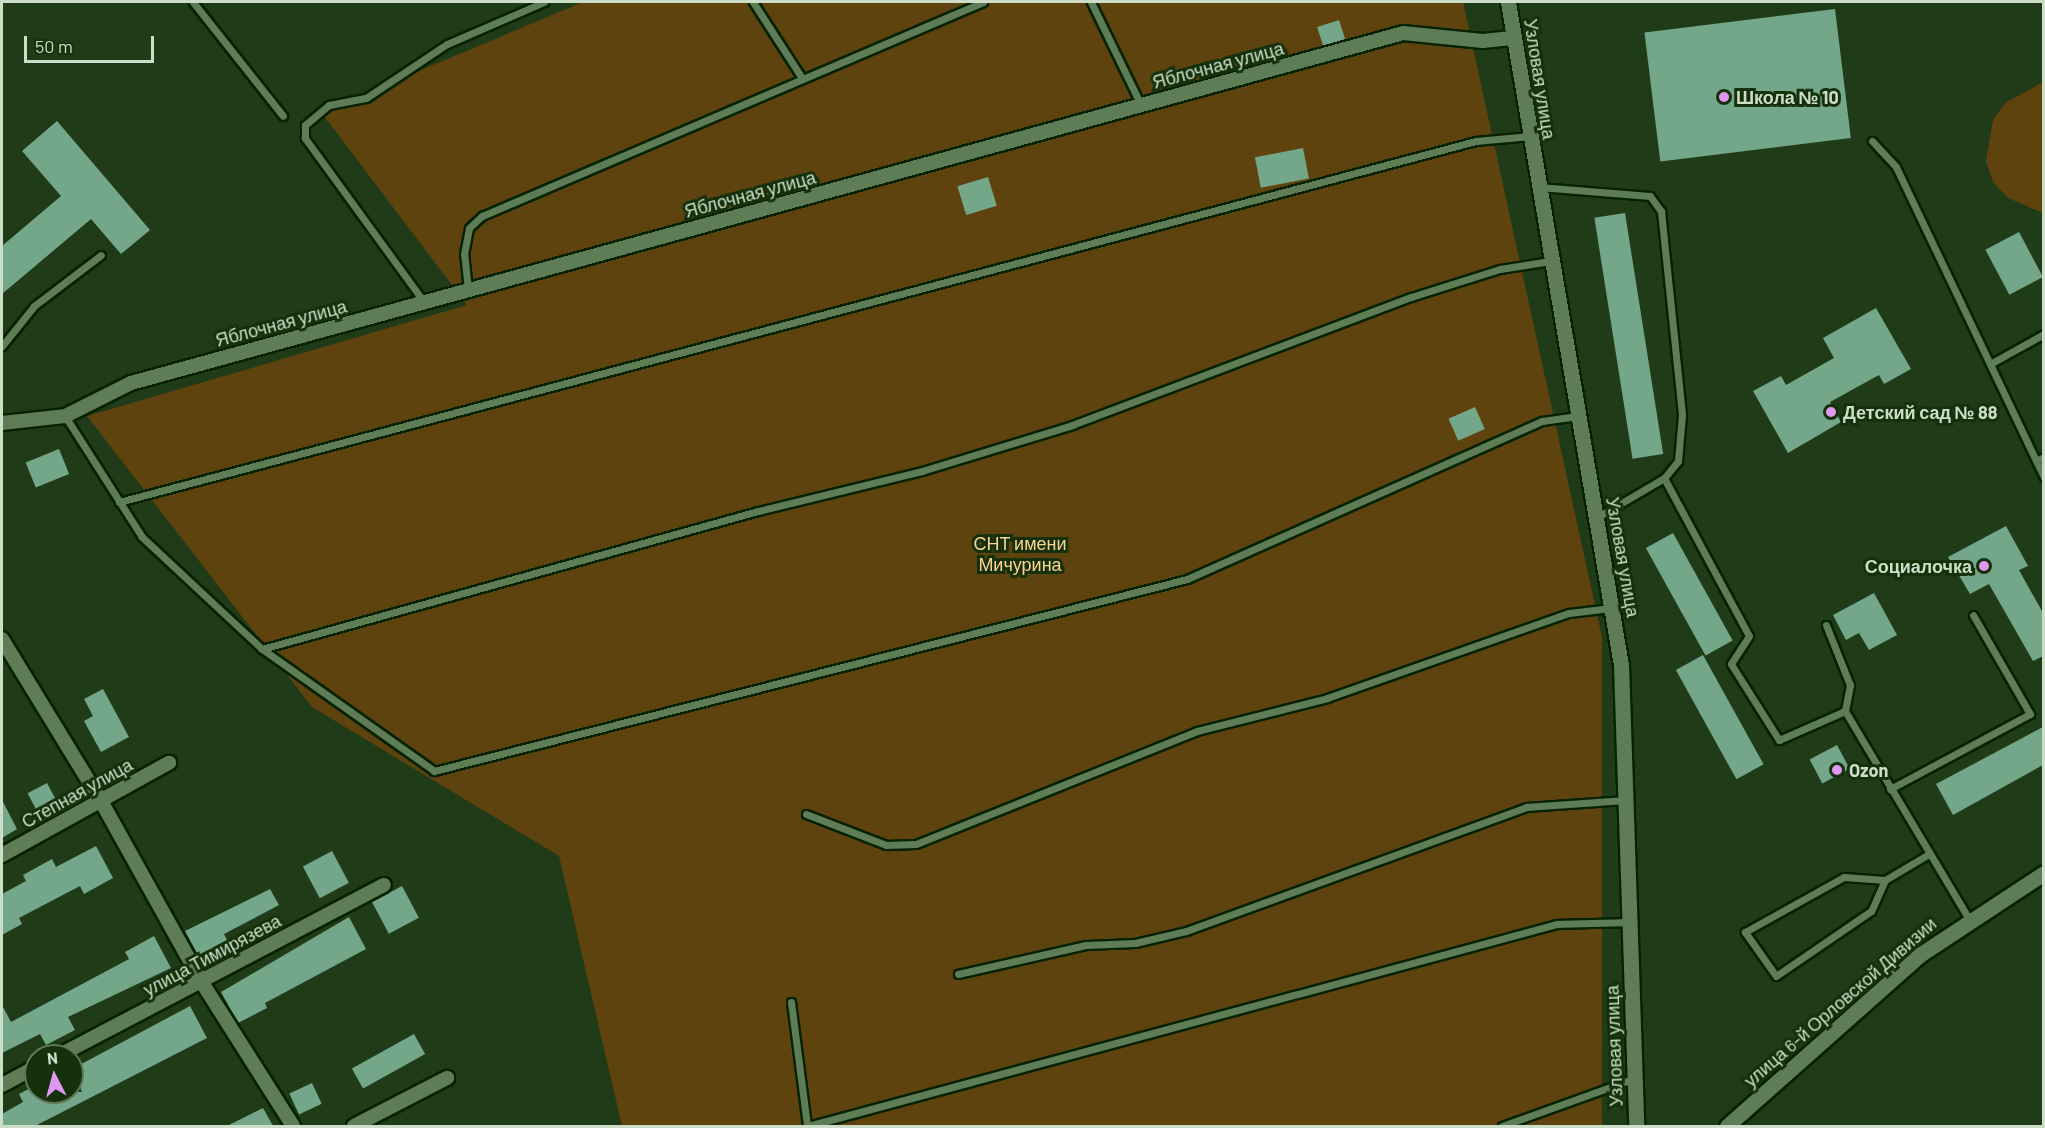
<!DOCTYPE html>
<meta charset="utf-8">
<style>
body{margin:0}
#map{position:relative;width:2045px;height:1128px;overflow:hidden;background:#1f3b17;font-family:Barlow,sans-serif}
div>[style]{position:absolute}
.green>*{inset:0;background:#5e430f}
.building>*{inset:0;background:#74a78a;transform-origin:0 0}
.roads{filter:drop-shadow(2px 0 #062200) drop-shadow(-2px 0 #062200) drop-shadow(0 2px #062200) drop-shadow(0 -2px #062200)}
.service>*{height:7px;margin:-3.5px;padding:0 3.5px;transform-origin:3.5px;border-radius:3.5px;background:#5e7d56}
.minor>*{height:14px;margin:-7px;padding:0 7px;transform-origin:7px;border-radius:7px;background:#5e7d56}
.tertiary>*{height:15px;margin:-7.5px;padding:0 7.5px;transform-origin:7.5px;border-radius:7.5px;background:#5e7d56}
.dots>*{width:16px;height:16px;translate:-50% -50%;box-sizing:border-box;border:3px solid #15310c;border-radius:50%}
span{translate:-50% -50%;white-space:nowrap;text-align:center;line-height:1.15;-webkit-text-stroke:6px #15310c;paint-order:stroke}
.street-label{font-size:18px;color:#cddec8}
.poi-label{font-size:18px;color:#cddec8;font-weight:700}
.left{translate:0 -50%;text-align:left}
.right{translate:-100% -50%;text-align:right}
.park-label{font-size:18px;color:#fbd290}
.frame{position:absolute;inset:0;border:3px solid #cddec8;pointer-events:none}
.north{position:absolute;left:24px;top:1044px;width:60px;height:60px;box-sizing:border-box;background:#15310c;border:2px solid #5f7657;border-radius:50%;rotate:354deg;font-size:16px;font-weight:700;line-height:24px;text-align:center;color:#cddec8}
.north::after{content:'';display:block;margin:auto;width:21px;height:27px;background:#df98f2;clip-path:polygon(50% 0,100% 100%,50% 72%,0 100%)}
.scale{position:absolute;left:24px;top:36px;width:130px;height:27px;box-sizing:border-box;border:3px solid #cddec8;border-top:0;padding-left:8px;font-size:18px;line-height:21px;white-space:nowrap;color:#cddec8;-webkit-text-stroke:4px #15310c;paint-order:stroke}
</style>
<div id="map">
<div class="green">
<i style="clip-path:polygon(583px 2px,1463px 2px,1602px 637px,1602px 1126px,622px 1126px,559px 856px,312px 707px,87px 416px,467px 305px,321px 112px)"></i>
<i style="clip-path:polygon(2043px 82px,2043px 213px,2008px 198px,1993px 182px,1986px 161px,1993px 120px,2005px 103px)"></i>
</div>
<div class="building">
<i style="left:1835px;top:9px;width:130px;height:192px;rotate:83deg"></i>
<i style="left:1339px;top:20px;width:20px;height:23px;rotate:72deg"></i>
<i style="clip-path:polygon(57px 121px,150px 230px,121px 254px,91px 219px,2px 294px,2px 246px,61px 196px,22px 151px)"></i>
<i style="left:1303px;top:148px;width:31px;height:49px;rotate:79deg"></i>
<i style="left:988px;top:177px;width:30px;height:32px;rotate:73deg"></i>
<i style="left:1625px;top:213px;width:244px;height:31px;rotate:81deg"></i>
<i style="left:2019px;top:232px;width:51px;height:38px;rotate:62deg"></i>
<i style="clip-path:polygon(1876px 308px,1911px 369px,1884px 384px,1879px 375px,1830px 402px,1841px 422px,1788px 453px,1753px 391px,1781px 376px,1786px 385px,1834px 358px,1823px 338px)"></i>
<i style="left:1475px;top:407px;width:24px;height:29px;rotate:66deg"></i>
<i style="left:59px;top:449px;width:27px;height:36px;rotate:68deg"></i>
<i style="clip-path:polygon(2006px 526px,2028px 566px,2019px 570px,2043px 613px,2043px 656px,2033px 661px,1989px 584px,1970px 594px,1948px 557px)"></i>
<i style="left:1673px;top:533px;width:123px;height:31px;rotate:61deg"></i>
<i style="clip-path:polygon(1874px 593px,1897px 635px,1869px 650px,1859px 633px,1846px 640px,1833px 615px)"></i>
<i style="left:1703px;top:655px;width:125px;height:31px;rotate:61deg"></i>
<i style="clip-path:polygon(103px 689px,129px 737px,101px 752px,84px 721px,93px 716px,84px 699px)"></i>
<i style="clip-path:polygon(2043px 727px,2043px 765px,1953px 815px,1936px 784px)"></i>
<i style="left:1837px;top:745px;width:27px;height:31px;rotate:62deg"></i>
<i style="left:47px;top:783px;width:26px;height:22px;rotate:62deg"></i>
<i style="clip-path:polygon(2px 800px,17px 829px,2px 838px)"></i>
<i style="clip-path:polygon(96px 846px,113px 878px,84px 894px,80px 886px,19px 918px,22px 924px,2px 935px,2px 894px,26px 881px,23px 875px,52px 859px,56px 867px)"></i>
<i style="left:332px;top:851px;width:36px;height:33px;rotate:62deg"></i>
<i style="left:402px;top:886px;width:36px;height:34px;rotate:62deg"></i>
<i style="clip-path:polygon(270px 889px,279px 905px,224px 934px,231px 948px,202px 963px,185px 931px)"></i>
<i style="clip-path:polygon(349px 917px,366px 949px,265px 1003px,267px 1008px,238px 1023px,221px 992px)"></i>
<i style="clip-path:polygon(154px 936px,171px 968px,68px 1017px,75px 1030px,46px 1045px,40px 1034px,2px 1053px,2px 1005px,11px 1022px,129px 959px,125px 952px)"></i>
<i style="clip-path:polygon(190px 1006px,207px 1038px,35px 1126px,2px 1126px,2px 1114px,23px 1102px,19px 1094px,36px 1085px,36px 1092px,82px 1092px,72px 1069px)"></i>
<i style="left:414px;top:1034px;width:23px;height:71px;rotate:61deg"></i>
<i style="left:312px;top:1083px;width:23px;height:25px;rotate:65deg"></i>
<i style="clip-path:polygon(263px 1108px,273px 1126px,227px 1126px)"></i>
</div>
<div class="roads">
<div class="service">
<i style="left:193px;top:2px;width:145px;rotate:51.7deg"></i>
<i style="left:753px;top:2px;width:90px;rotate:57.2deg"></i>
<i style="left:1091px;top:2px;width:114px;rotate:64.1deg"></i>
<i style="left:1872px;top:141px;width:35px;rotate:47deg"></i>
<i style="left:1896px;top:167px;width:344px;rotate:64.5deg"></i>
<i style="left:1539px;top:187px;width:111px;rotate:4.6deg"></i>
<i style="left:1650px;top:196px;width:19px;rotate:54deg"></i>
<i style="left:1661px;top:211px;width:205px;rotate:84.1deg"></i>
<i style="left:1682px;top:415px;width:46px;rotate:95deg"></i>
<i style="left:1678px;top:461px;width:22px;rotate:129deg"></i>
<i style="left:468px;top:290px;width:36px;rotate:-96deg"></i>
<i style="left:464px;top:254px;width:26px;rotate:-79deg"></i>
<i style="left:469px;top:228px;width:18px;rotate:-43deg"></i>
<i style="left:482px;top:216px;width:545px;rotate:-23.13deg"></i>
<i style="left:424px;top:302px;width:203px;rotate:-126deg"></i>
<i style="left:305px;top:138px;width:13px;rotate:-90deg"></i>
<i style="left:305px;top:125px;width:31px;rotate:-40deg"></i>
<i style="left:329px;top:105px;width:38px;rotate:-11deg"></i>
<i style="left:366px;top:98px;width:97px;rotate:-33.7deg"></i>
<i style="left:447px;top:44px;width:106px;rotate:-23.4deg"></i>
<i style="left:2px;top:346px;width:51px;rotate:-51.3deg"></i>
<i style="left:34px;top:306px;width:84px;rotate:-37.3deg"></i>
<i style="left:1990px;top:364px;width:62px;rotate:-29.1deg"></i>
<i style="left:65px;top:416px;width:143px;rotate:57.5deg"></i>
<i style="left:142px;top:537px;width:164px;rotate:43deg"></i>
<i style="left:262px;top:649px;width:211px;rotate:35.3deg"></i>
<i style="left:434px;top:771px;width:777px;rotate:-14.3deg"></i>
<i style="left:1187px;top:579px;width:389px;rotate:-24deg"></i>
<i style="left:1542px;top:421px;width:36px;rotate:-8deg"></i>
<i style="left:2036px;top:461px;width:9px;rotate:-27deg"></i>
<i style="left:119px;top:502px;width:1404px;rotate:-14.9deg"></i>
<i style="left:1476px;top:141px;width:54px;rotate:-5.3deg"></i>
<i style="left:1596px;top:518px;width:79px;rotate:-30.5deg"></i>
<i style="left:1664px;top:478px;width:179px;rotate:61.7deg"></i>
<i style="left:1749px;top:636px;width:33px;rotate:123deg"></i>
<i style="left:1731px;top:664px;width:90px;rotate:57.7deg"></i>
<i style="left:1779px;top:740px;width:72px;rotate:-23.7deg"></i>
<i style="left:1845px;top:711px;width:242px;rotate:59.2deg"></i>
<i style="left:1826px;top:625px;width:65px;rotate:68.2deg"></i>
<i style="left:1850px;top:685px;width:26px;rotate:101deg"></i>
<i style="left:262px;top:649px;width:515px;rotate:-15.55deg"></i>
<i style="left:758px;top:511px;width:169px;rotate:-13.7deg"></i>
<i style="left:922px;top:471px;width:157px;rotate:-17deg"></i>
<i style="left:1072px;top:425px;width:362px;rotate:-20.7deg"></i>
<i style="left:1411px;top:297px;width:93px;rotate:-17.5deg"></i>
<i style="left:1500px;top:269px;width:51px;rotate:-9.1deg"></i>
<i style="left:1890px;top:789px;width:159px;rotate:-28.2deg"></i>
<i style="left:2030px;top:714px;width:114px;rotate:-119.9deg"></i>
<i style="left:806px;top:814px;width:86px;rotate:21.2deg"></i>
<i style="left:886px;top:845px;width:30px;rotate:-2deg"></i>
<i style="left:916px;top:844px;width:303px;rotate:-21.9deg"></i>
<i style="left:1197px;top:731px;width:134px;rotate:-14.2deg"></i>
<i style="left:1327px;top:698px;width:256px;rotate:-19.4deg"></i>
<i style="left:1569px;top:613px;width:42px;rotate:-6.8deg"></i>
<i style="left:1885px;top:880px;width:34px;rotate:114deg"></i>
<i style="left:1871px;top:911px;width:115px;rotate:145.6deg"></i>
<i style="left:1776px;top:976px;width:54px;rotate:-125.2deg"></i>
<i style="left:1745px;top:932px;width:113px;rotate:-29.1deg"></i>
<i style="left:1844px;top:877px;width:41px;rotate:4.2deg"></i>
<i style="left:1885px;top:880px;width:51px;rotate:-30.6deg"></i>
<i style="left:958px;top:974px;width:131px;rotate:-12.8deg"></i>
<i style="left:1086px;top:945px;width:49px;rotate:-2.3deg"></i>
<i style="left:1135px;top:943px;width:52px;rotate:-13.2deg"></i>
<i style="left:1186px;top:931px;width:362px;rotate:-20deg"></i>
<i style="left:1526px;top:807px;width:100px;rotate:-4deg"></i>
<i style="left:791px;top:1002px;width:125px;rotate:82.6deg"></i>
<i style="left:808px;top:1126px;width:776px;rotate:-15.09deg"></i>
<i style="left:1557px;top:924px;width:72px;rotate:-1.6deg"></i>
<i style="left:1502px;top:1126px;width:141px;rotate:-19.8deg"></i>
</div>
<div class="minor">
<i style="left:2px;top:423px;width:63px;rotate:-6.3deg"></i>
<i style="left:65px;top:416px;width:74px;rotate:-26.6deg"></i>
<i style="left:131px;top:383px;width:1319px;rotate:-15.38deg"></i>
<i style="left:1403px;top:33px;width:80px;rotate:5.7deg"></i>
<i style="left:1483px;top:41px;width:31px;rotate:-6deg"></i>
<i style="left:2px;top:639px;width:190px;rotate:58.6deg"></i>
<i style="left:101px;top:801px;width:206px;rotate:60.9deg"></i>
<i style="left:201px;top:981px;width:172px;rotate:57.6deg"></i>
<i style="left:2px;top:855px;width:191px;rotate:-28.9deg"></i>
<i style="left:58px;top:1056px;width:368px;rotate:-27.7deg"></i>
<i style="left:2px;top:1085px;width:38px;rotate:-28deg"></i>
<i style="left:354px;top:1126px;width:105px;rotate:-27.3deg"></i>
</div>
<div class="tertiary">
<i style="left:1508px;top:2px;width:673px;rotate:80.33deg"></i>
<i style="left:1621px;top:665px;width:461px;rotate:88.1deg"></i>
<i style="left:1727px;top:1126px;width:259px;rotate:-41.6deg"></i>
<i style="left:1921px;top:954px;width:147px;rotate:-33.4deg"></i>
</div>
</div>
<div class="dots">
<i style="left:1724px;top:97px;background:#df98f2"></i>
<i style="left:1831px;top:412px;background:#df98f2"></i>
<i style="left:1984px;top:566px;background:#df98f2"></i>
<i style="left:1837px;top:770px;background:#df98f2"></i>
</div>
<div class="street-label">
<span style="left:1218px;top:65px;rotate:-15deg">Яблочная улица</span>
<span style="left:1540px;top:79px;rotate:81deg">Узловая улица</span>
<span style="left:750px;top:194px;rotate:-15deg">Яблочная улица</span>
<span style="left:281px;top:323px;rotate:-15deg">Яблочная улица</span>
<span style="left:1623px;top:557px;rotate:80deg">Узловая улица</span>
<span style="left:77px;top:793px;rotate:-29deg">Степная улица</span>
<span style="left:212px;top:955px;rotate:-28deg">улица Тимирязева</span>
<span style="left:1840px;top:1002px;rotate:-41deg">улица 6-й Орловской Дивизии</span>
<span style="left:1614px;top:1046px;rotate:-92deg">Узловая улица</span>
</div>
<div class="poi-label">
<span class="left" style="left:1736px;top:97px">Школа № 10</span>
<span class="left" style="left:1843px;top:412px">Детский сад № 88</span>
<span class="right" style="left:1972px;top:566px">Социалочка</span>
<span class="left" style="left:1849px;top:770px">Ozon</span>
</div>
<div class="park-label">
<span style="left:1020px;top:554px">СНТ имени<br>Мичурина</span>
</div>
<div class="frame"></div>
<div class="north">N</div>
<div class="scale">50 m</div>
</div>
